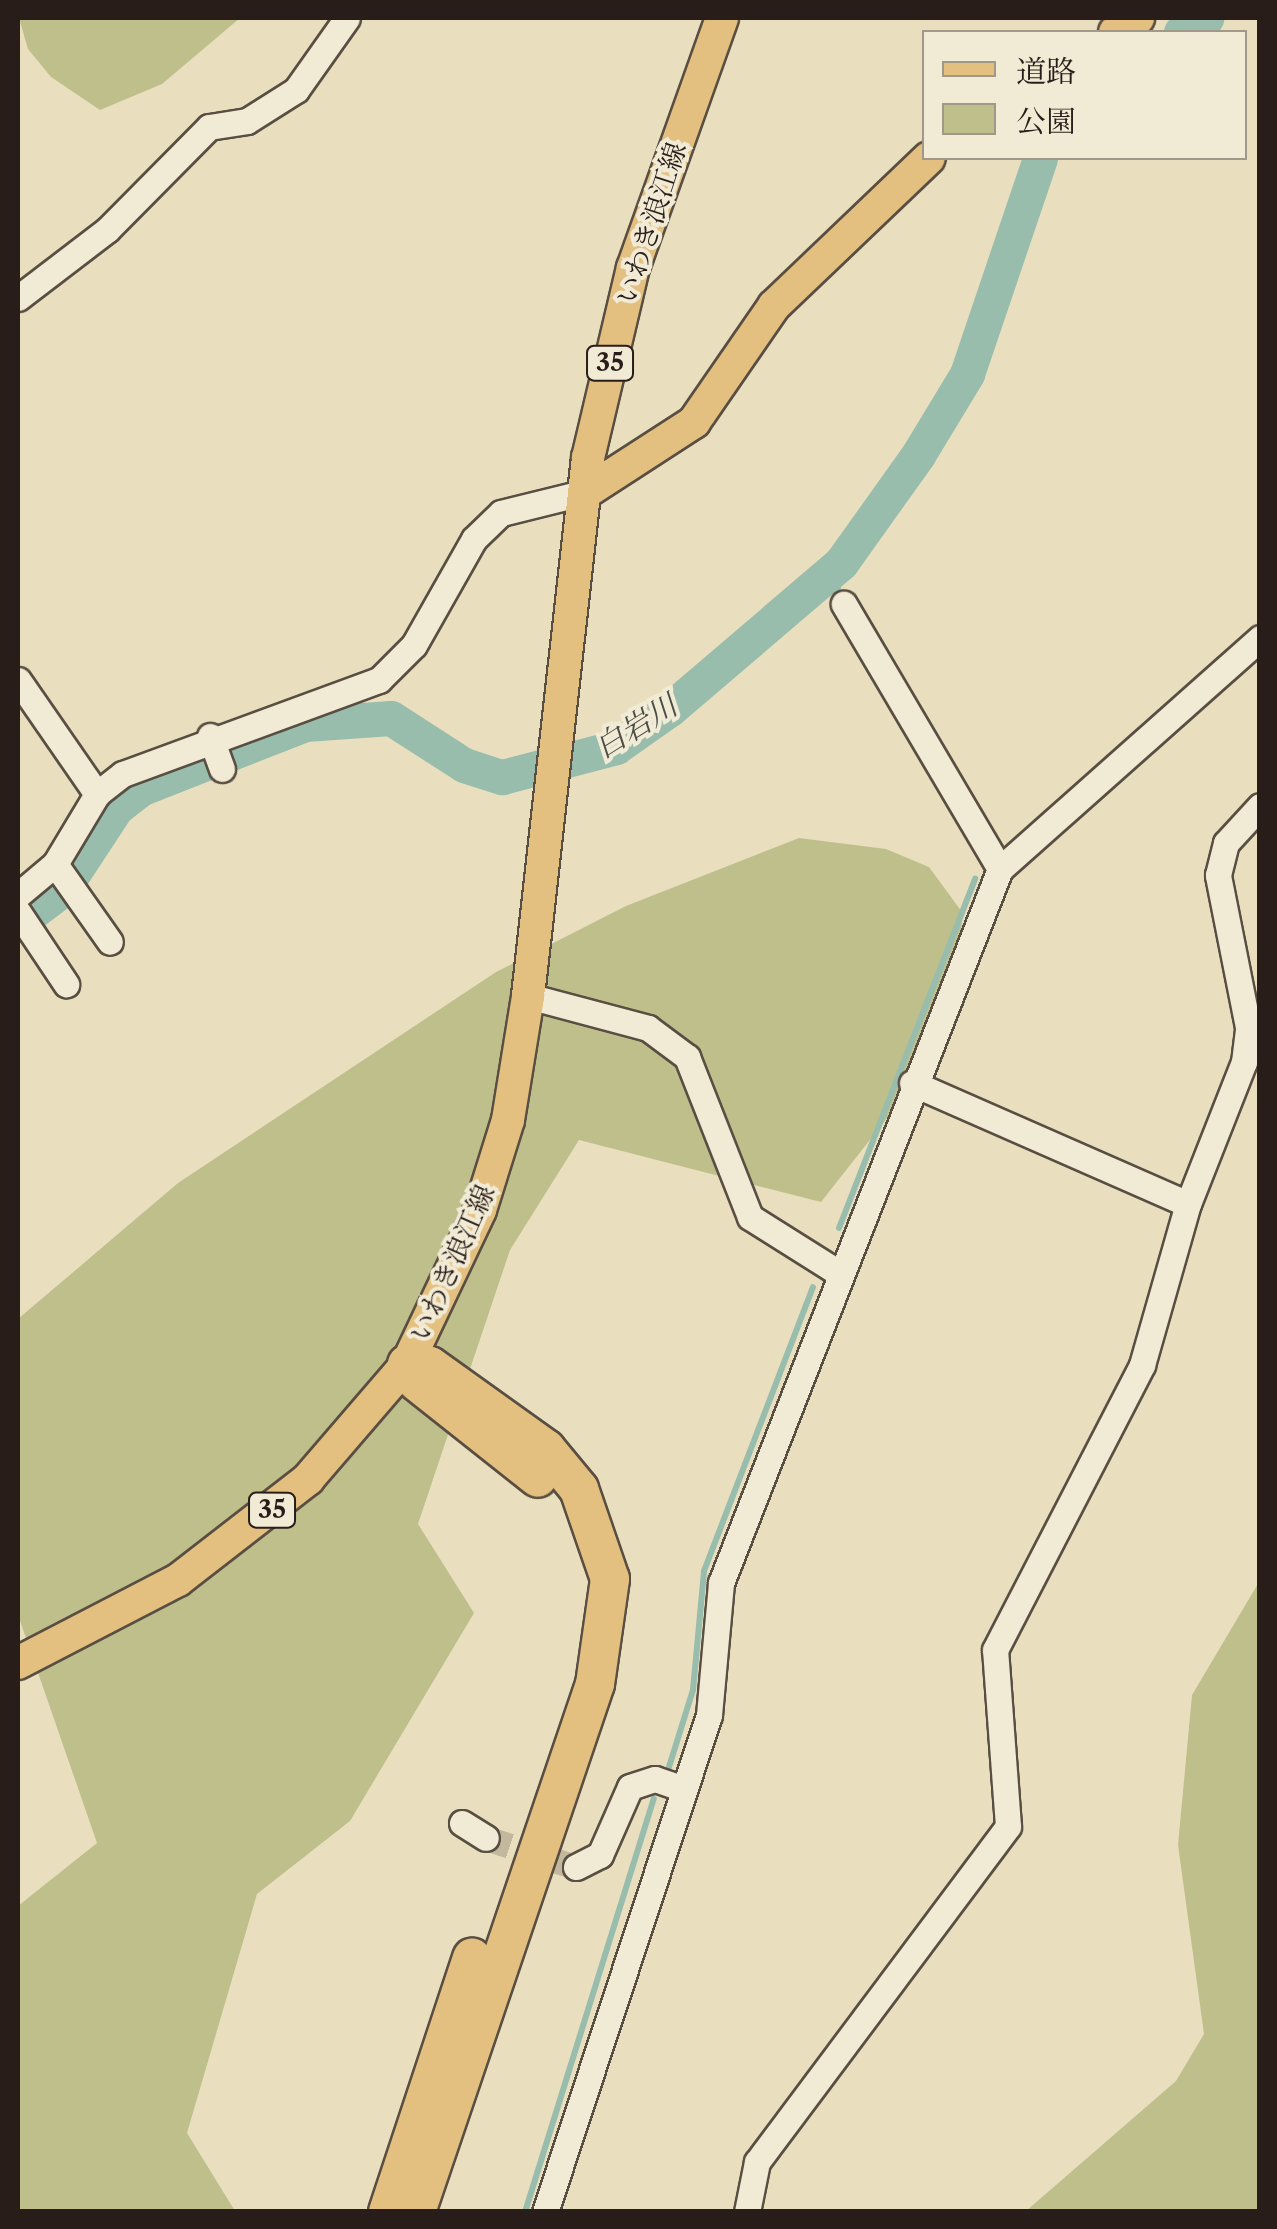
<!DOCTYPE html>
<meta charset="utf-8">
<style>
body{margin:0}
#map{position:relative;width:1277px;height:2229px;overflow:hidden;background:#e9dfbf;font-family:"Libre Caslon Text","Noto Serif JP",serif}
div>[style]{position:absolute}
.green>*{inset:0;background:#bfbf8c}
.stream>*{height:6px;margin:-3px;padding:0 3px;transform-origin:3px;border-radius:3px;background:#98bdad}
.river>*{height:35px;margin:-17.5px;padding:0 17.5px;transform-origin:17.5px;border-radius:17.5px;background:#98bdad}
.minor-tunnel>*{height:25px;margin-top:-12.5px;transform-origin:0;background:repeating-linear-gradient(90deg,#c3b89e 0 25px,transparent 0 37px)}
.roads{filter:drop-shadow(2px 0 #594e42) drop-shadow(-2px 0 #594e42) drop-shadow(0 2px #594e42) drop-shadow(0 -2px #594e42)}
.minor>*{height:25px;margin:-12.5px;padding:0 12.5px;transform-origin:12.5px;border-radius:12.5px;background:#f1ead5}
.major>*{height:32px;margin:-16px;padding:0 16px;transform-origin:16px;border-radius:16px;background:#e4c080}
.highway>*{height:38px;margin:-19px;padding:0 19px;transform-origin:19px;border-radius:19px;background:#e4c080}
span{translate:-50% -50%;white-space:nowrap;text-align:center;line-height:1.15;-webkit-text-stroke:8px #f1ead5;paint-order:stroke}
.shield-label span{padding:2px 8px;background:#f1ead5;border:2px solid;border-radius:8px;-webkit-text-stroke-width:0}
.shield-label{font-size:25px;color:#291d19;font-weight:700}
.street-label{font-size:28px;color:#291d19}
.water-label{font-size:30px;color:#4a4d45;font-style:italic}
.frame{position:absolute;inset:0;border:20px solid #291d19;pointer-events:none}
.legend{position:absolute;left:922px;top:30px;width:325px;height:130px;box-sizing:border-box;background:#f1ead5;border:2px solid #a1988a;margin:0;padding:12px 18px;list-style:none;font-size:30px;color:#291d19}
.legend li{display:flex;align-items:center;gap:20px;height:50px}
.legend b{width:50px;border:2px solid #a1988a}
</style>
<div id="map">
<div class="green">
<i style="clip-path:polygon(19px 18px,240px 18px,162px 84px,100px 110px,51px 77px,28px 49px)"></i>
<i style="clip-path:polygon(799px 838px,886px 849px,929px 867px,962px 912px,960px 976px,895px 1108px,821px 1202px,579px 1140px,510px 1250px,418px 1524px,474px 1613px,350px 1821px,257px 1894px,187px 2133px,235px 2211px,18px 2211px,18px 1906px,97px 1843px,18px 1615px,18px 1319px,178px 1183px,496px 972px,626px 906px)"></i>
<i style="clip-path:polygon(1259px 1582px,1259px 2211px,1026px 2211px,1176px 2081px,1204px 2034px,1178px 1845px,1192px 1695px)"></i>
</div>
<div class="stream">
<i style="left:836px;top:603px;width:40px;rotate:-82.9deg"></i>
<i style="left:839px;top:1228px;width:375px;rotate:-68.7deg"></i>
<i style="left:669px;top:1767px;width:81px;rotate:-72.7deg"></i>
<i style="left:693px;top:1690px;width:120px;rotate:-84.7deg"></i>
<i style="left:704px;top:1571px;width:304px;rotate:-69deg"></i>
<i style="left:525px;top:2212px;width:433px;rotate:-72.7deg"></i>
</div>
<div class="river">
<i style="left:1181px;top:32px;width:29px;rotate:-29deg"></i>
<i style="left:18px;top:923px;width:56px;rotate:-37.1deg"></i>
<i style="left:63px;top:889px;width:97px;rotate:-56.8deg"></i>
<i style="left:116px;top:808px;width:31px;rotate:-38deg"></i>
<i style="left:140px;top:789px;width:177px;rotate:-21.5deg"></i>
<i style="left:305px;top:724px;width:86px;rotate:-4deg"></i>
<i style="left:391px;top:718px;width:87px;rotate:32.8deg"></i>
<i style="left:464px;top:765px;width:40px;rotate:18deg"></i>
<i style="left:502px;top:777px;width:118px;rotate:-14.7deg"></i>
<i style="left:616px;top:747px;width:66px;rotate:-35.1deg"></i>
<i style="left:670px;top:709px;width:225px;rotate:-40.5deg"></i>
<i style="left:841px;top:563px;width:133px;rotate:-54.5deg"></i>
<i style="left:918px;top:455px;width:95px;rotate:-58.8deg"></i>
<i style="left:967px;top:374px;width:228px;rotate:-71.3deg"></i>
</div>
<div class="minor-tunnel">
<i style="left:486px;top:1838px;width:95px;rotate:17.9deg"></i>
</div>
<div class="roads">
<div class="minor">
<i style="left:18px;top:298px;width:112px;rotate:-37.4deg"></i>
<i style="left:107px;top:230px;width:145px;rotate:-45.3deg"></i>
<i style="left:209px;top:127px;width:38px;rotate:-9deg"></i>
<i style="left:247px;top:121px;width:58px;rotate:-32.3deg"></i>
<i style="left:296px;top:90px;width:88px;rotate:-54.7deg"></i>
<i style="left:18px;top:680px;width:139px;rotate:55.3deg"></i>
<i style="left:210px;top:736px;width:35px;rotate:70deg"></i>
<i style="left:55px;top:864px;width:95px;rotate:54.8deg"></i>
<i style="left:1000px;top:869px;width:348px;rotate:-41.6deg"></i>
<i style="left:18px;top:895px;width:48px;rotate:-40deg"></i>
<i style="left:55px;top:864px;width:82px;rotate:-59deg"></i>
<i style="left:97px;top:794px;width:33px;rotate:-38deg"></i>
<i style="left:123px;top:774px;width:273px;rotate:-20.2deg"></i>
<i style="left:379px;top:680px;width:49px;rotate:-45deg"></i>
<i style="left:414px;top:645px;width:122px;rotate:-60.5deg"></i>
<i style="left:474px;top:539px;width:37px;rotate:-44deg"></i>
<i style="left:501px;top:513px;width:88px;rotate:-13.9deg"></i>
<i style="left:18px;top:912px;width:87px;rotate:56.3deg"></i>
<i style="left:528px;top:996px;width:124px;rotate:14.9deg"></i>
<i style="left:648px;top:1028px;width:49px;rotate:36.6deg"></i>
<i style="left:687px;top:1057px;width:172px;rotate:68.5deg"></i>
<i style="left:750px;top:1217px;width:105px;rotate:32.2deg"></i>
<i style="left:912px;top:1083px;width:301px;rotate:23.7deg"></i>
<i style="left:462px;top:1823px;width:28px;rotate:32deg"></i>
<i style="left:576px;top:1867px;width:27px;rotate:-27deg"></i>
<i style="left:600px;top:1855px;width:74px;rotate:-66.2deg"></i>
<i style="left:630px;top:1787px;width:26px;rotate:-18deg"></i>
<i style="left:655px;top:1779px;width:28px;rotate:19deg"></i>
<i style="left:545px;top:2212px;width:523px;rotate:-71.74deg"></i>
<i style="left:709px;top:1715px;width:133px;rotate:-84.8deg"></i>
<i style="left:721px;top:1583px;width:767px;rotate:-68.66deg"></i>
<i style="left:1000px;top:869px;width:308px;rotate:-120.5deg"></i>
<i style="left:747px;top:2212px;width:51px;rotate:-78.7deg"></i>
<i style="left:757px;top:2162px;width:419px;rotate:-53.2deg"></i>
<i style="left:1008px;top:1826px;width:176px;rotate:-94.2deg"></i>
<i style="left:995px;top:1650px;width:321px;rotate:-62.7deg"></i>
<i style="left:1142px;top:1365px;width:167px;rotate:-74.1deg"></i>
<i style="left:1188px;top:1204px;width:153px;rotate:-68.5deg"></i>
<i style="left:1244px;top:1062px;width:35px;rotate:-83deg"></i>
<i style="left:1248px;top:1027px;width:155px;rotate:-101.2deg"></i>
<i style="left:1218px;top:875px;width:33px;rotate:-76deg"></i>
<i style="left:1226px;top:843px;width:50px;rotate:-47.4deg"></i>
</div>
<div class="major">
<i style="left:1115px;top:32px;width:27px;rotate:-31deg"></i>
<i style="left:586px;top:492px;width:129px;rotate:-32.9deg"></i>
<i style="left:694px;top:422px;width:141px;rotate:-55.4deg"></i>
<i style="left:774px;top:306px;width:214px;rotate:-43.7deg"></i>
<i style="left:18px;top:1663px;width:180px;rotate:-27.4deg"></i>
<i style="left:178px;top:1580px;width:165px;rotate:-37.8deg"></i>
<i style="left:308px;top:1479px;width:152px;rotate:-49.3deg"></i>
<i style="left:407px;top:1364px;width:170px;rotate:-64.6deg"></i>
<i style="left:480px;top:1210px;width:94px;rotate:-72.7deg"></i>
<i style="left:508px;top:1120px;width:126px;rotate:-80.8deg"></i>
<i style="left:528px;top:996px;width:541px;rotate:-83.64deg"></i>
<i style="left:588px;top:458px;width:195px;rotate:-76.7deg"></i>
<i style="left:633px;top:268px;width:265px;rotate:-70.4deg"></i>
</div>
<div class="highway">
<i style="left:407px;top:1364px;width:23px;rotate:5deg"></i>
<i style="left:430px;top:1366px;width:143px;rotate:35.6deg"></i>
<i style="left:546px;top:1449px;width:52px;rotate:50.5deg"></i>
<i style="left:579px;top:1489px;width:95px;rotate:71deg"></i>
<i style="left:610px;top:1579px;width:106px;rotate:98.1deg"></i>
<i style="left:595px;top:1684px;width:558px;rotate:108.73deg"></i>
<i style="left:417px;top:1382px;width:154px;rotate:38.4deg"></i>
<i style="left:388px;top:2212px;width:268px;rotate:-71.7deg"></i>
</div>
</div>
<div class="shield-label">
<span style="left:610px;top:363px">35</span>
<span style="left:272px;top:1510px">35</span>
</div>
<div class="street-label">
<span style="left:651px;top:223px;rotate:-72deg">いわき浪江線</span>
<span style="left:452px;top:1263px;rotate:-66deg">いわき浪江線</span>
</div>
<div class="water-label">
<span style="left:636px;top:727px;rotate:-32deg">白岩川</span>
</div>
<div class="frame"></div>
<ul class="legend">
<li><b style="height:12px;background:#e4c080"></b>道路</li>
<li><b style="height:28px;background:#bfbf8c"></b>公園</li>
</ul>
</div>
